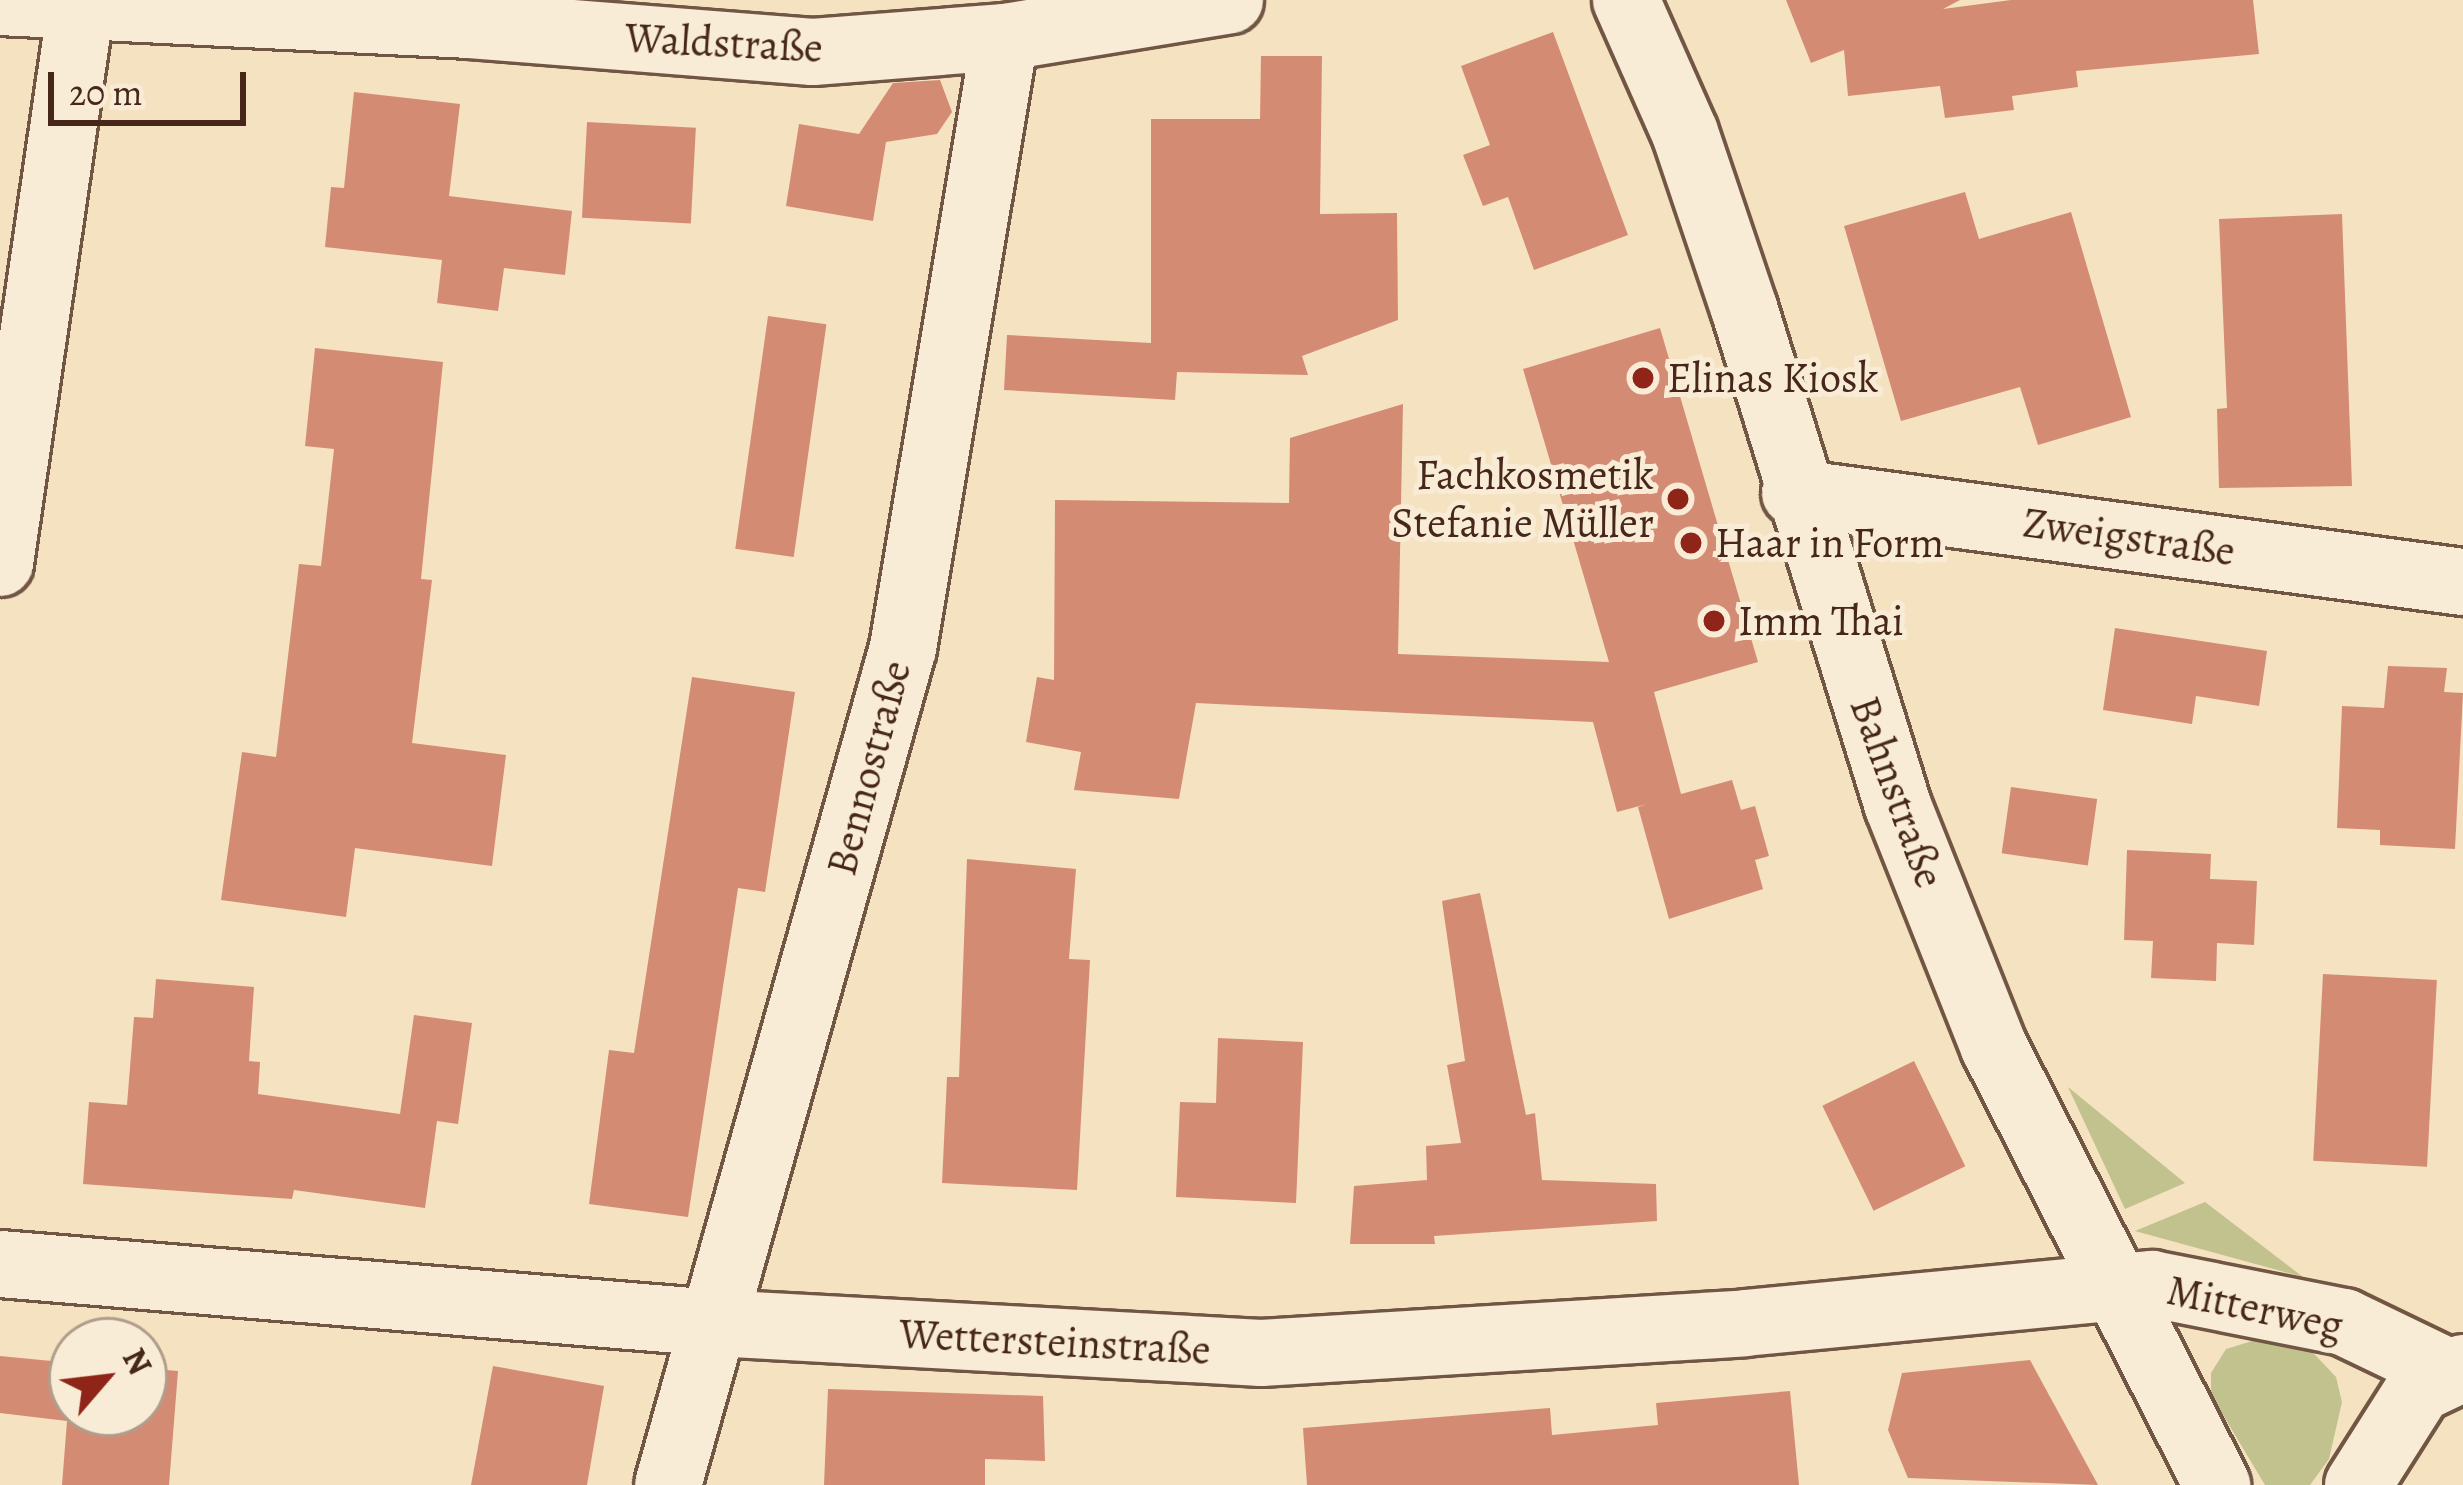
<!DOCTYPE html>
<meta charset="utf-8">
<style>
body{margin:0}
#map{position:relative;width:2463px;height:1485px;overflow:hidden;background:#f5e2c0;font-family:Alegreya,serif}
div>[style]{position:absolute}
.green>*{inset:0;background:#c1c28e}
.building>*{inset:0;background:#d48b74;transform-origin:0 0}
.roads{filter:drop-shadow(3px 0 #725644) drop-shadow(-3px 0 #725644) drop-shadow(0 3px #725644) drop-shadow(0 -3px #725644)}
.minor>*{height:66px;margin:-33px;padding:0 33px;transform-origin:33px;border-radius:33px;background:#f8ecd6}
.dots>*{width:33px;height:33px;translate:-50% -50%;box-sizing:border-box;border:6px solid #f8ecd6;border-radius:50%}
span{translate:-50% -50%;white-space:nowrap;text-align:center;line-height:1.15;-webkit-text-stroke:10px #f8ecd6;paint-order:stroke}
.street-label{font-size:42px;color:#46271a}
.poi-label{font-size:42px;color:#46271a}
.left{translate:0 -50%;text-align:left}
.right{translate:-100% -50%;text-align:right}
.north{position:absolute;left:48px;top:1317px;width:120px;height:120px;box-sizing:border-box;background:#f8ecd6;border:3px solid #b19d8b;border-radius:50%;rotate:62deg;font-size:33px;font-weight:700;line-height:48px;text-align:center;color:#46271a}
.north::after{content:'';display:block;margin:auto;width:42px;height:54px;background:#8f2418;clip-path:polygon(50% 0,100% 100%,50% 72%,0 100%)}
.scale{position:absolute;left:48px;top:72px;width:198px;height:54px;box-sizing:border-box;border:6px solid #46271a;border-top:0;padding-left:15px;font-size:36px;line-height:42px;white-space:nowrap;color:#46271a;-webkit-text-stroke:9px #f8ecd6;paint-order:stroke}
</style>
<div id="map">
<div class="green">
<i style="clip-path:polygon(2068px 1087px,2185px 1183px,2125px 1209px)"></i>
<i style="clip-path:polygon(2205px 1202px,2303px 1277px,2135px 1231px)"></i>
<i style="clip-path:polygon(2272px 1335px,2300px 1339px,2336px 1377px,2342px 1402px,2329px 1459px,2310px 1485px,2265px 1485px,2211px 1395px,2211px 1373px,2226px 1349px)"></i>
</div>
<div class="building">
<i style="clip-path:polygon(1786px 0,1960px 0,1943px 9px,2011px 0,2253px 0,2259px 54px,2076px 71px,2078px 87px,2012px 96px,2014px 110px,1945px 118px,1940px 86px,1848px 96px,1844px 50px,1811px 63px)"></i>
<i style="clip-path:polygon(1553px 32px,1628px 235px,1534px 270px,1508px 197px,1483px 206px,1463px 155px,1490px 145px,1461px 66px)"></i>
<i style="clip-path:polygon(1261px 56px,1322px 56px,1320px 214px,1397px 213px,1398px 320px,1302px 356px,1308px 375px,1177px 372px,1175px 400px,1004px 390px,1007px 335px,1151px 343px,1151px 119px,1260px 119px)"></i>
<i style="clip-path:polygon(940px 80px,952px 112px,937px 134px,886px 142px,873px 221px,786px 206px,799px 124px,859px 134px,893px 83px)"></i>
<i style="clip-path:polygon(354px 92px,460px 104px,449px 196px,572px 211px,565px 275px,504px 268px,498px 311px,437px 303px,442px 260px,325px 247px,331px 187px,344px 188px)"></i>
<i style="left:587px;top:122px;width:109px;height:96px;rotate:3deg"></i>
<i style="clip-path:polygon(1965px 192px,1979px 239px,2071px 212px,2131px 417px,2038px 445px,2020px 387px,1901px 421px,1844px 226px)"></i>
<i style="clip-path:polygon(2342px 214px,2352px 486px,2219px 488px,2217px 409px,2227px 408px,2219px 219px)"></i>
<i style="left:768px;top:316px;width:59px;height:235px;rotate:8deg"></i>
<i style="clip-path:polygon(1660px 328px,1758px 662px,1654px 692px,1681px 794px,1732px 780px,1741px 810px,1755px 806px,1769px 856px,1755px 860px,1763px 889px,1669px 919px,1638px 807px,1647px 804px,1617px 812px,1593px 722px,1196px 703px,1179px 799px,1074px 790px,1081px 752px,1026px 742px,1037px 677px,1054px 680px,1055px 500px,1289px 503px,1290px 438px,1403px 404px,1398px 654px,1609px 662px,1523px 369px)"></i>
<i style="clip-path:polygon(315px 348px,443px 362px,421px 579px,432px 580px,412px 743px,506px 755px,492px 866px,355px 848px,346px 917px,221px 900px,242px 752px,276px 757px,299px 564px,321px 566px,334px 449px,305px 446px)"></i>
<i style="clip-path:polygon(2115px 628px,2267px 651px,2259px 706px,2196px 696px,2192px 724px,2103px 710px)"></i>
<i style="clip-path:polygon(2388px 666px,2447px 668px,2444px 692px,2463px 693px,2455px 849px,2380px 845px,2380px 830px,2337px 828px,2342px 706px,2384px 708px)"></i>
<i style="clip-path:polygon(692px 677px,795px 692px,765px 892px,738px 888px,688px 1217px,589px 1204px,609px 1050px,634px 1053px)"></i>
<i style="left:2011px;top:787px;width:87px;height:67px;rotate:8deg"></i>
<i style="clip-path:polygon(2127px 850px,2211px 854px,2210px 879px,2257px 881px,2254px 945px,2217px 943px,2216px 981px,2151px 978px,2153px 941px,2124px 940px)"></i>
<i style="clip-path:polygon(967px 859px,1076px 869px,1069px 959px,1090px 960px,1077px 1190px,942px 1183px,947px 1077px,959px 1077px)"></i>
<i style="clip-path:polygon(1480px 893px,1526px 1115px,1535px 1113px,1542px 1180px,1656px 1184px,1657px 1221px,1434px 1236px,1435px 1244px,1350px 1244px,1354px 1186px,1427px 1180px,1426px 1146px,1461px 1143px,1447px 1065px,1465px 1061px,1442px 901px)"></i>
<i style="left:2323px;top:974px;width:114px;height:187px;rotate:3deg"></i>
<i style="clip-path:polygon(156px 979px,254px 987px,249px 1061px,260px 1062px,258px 1094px,400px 1114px,414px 1015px,472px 1023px,458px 1124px,437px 1121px,425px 1208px,294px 1190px,292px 1199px,83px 1184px,89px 1102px,127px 1105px,134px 1017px,153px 1018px)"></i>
<i style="clip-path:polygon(1218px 1038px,1303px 1042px,1296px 1203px,1176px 1197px,1180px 1102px,1216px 1103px)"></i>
<i style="left:1914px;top:1061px;width:117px;height:102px;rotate:64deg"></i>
<i style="clip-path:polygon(0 1356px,72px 1363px,72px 1413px,144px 1413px,144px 1368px,178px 1371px,169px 1485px,62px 1485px,67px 1421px,0 1413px)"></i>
<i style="clip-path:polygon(2030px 1360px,2098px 1485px,1908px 1478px,1888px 1430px,1902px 1373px)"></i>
<i style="clip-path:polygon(493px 1366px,604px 1386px,587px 1485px,471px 1485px)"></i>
<i style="clip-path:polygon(828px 1389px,1043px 1396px,1045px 1461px,985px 1459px,985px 1485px,824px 1485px)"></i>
<i style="clip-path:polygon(1790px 1391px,1799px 1485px,1307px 1485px,1303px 1428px,1550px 1408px,1552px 1435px,1658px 1425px,1656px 1403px)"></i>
</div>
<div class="roads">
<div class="minor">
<i style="left:1626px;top:0;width:145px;rotate:66.1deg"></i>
<i style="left:1685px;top:133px;width:185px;rotate:71.4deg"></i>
<i style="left:1744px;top:308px;width:521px;rotate:72.82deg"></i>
<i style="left:1898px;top:806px;width:259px;rotate:68.3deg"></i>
<i style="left:1994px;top:1047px;width:492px;rotate:63deg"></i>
<i style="left:0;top:2px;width:471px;rotate:2.8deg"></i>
<i style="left:470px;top:25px;width:344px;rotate:4.5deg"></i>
<i style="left:813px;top:52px;width:193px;rotate:-4.5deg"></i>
<i style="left:1005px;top:37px;width:228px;rotate:-9.3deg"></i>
<i style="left:1795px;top:493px;width:674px;rotate:7.59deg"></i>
<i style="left:0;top:563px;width:563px;rotate:-81.73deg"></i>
<i style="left:0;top:1264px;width:717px;rotate:4.72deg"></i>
<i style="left:715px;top:1323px;width:547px;rotate:3.14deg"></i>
<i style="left:1261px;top:1353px;width:485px;rotate:-3.5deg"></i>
<i style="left:1745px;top:1323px;width:409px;rotate:-5.5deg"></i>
<i style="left:2152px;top:1284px;width:196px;rotate:11.2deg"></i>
<i style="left:2344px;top:1322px;width:115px;rotate:25.7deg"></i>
<i style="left:668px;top:1485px;width:869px;rotate:-74.32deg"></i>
<i style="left:903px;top:648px;width:619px;rotate:-80.52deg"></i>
<i style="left:2358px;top:1485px;width:114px;rotate:-57.6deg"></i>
<i style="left:2419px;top:1389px;width:49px;rotate:-25.5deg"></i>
</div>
</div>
<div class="dots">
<i style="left:1643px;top:378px;background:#8f2418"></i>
<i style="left:1678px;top:499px;background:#8f2418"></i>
<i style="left:1691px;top:543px;background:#8f2418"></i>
<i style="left:1714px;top:621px;background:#8f2418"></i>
</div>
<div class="street-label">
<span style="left:724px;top:43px;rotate:3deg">Waldstraße</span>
<span style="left:2129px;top:537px;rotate:8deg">Zweigstraße</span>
<span style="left:869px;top:768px;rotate:-75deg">Bennostraße</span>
<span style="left:1897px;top:792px;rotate:70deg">Bahnstraße</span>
<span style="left:2255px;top:1308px;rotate:12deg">Mitterweg</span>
<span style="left:1055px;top:1342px;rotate:3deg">Wettersteinstraße</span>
</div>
<div class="poi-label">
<span class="left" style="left:1667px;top:378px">Elinas Kiosk</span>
<span class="right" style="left:1654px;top:499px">Fachkosmetik<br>Stefanie Müller</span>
<span class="left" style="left:1715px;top:543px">Haar in Form</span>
<span class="left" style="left:1738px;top:621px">Imm Thai</span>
</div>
<div class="north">N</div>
<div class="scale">20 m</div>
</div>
